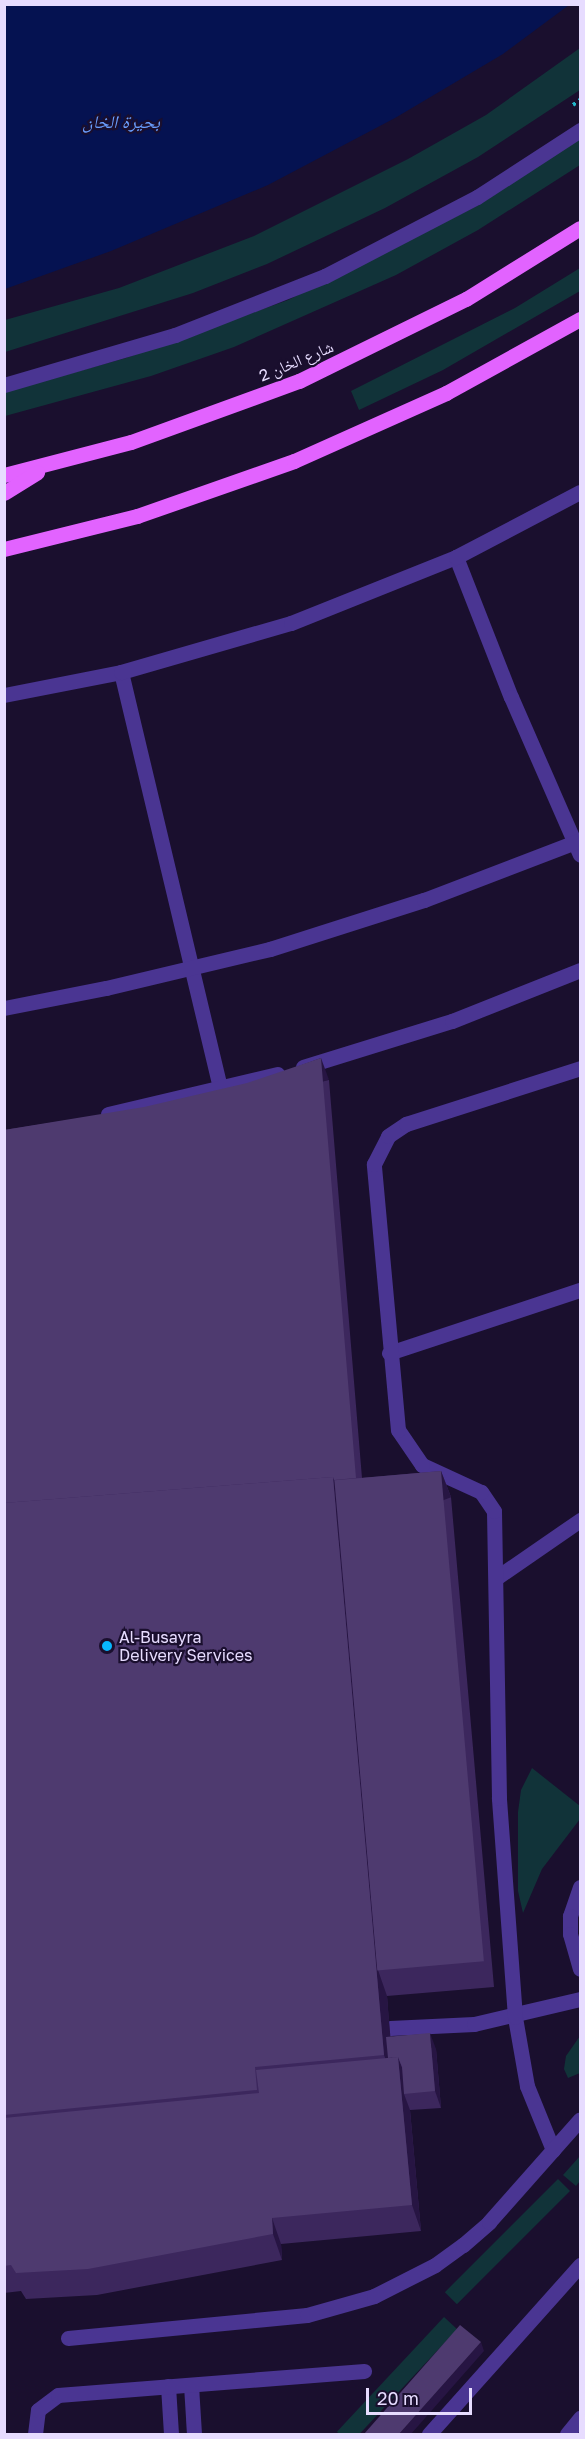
<!DOCTYPE html>
<meta charset="utf-8">
<style>
body{margin:0}
#map{position:relative;width:585px;height:2439px;overflow:hidden;background:#1a0f2e;font-family:"Golos Text","Noto Naskh Arabic",sans-serif}
div>[style]{position:absolute}
.green>*{inset:0;background:#113339;transform-origin:0 0}
.water>*{inset:0;background:#051251}
.path>*{height:4px;margin-top:-2px;transform-origin:0;background:repeating-linear-gradient(90deg,#23b6cb 0 3px,transparent 0 7.5px)}
.minor>*{height:15px;margin:-7.5px;padding:0 7.5px;transform-origin:7.5px;border-radius:7.5px;background:#4a3592}
.major>*{height:15px;margin:-7.5px;padding:0 7.5px;transform-origin:7.5px;border-radius:7.5px;background:#e263ff}
.wall>*{inset:0;background:#3c275d}
.shaded-wall>*{inset:0;background:#271543;transform-origin:0 0}
.building>*{inset:0;background:#4e3a6f;transform-origin:0 0}
.dots>*{width:16px;height:16px;translate:-50% -50%;box-sizing:border-box;border:3px solid #1a0f2e;border-radius:50%}
span{translate:-50% -50%;white-space:nowrap;text-align:center;line-height:1.15;-webkit-text-stroke:4.5px #1a0f2e;paint-order:stroke}
.street-label{font-size:16px;color:#e7dcff}
.poi-label{font-size:16px;color:#e7dcff}
.left{translate:0 -50%;text-align:left}
.water-label{font-size:18px;color:#6a9eff;font-style:italic}
.frame{position:absolute;inset:0;border:6px solid #e7dcff;pointer-events:none}
.scale{position:absolute;left:366px;top:2388px;width:106px;height:27px;box-sizing:border-box;border:3px solid #e7dcff;border-top:0;padding-left:8px;font-size:18px;line-height:21px;white-space:nowrap;color:#e7dcff;-webkit-text-stroke:4px #1a0f2e;paint-order:stroke}
</style>
<div id="map">
<div class="green">
<i style="clip-path:polygon(580px 48px,580px 90px,478px 157px,385px 208px,267px 264px,193px 293px,5px 352px,5px 320px,119px 288px,254px 236px,408px 159px,486px 115px)"></i>
<i style="clip-path:polygon(580px 139px,580px 165px,478px 230px,396px 275px,234px 347px,151px 376px,5px 416px,4px 392px,126px 358px,288px 300px,479px 205px)"></i>
<i style="clip-path:polygon(580px 268px,580px 291px,443px 370px,359px 410px,351px 391px,515px 308px)"></i>
<i style="clip-path:polygon(532px 1768px,580px 1806px,580px 1819px,542px 1869px,523px 1913px,518px 1891px,518px 1812px,521px 1790px)"></i>
<i style="clip-path:polygon(580px 2036px,580px 2073px,568px 2078px,564px 2069px,566px 2056px)"></i>
<i style="clip-path:polygon(580px 2156px,580px 2181px,576px 2186px,563px 2175px)"></i>
<i style="left:558px;top:2179px;width:17px;height:160px;rotate:45deg"></i>
<i style="left:444px;top:2317px;width:18px;height:157px;rotate:43deg"></i>
</div>
<div class="water">
<i style="clip-path:polygon(4px 5px,5px 4px,569px 5px,503px 54px,395px 118px,268px 185px,111px 251px,5px 289px)"></i>
</div>
<div class="path">
<i style="left:573px;top:105px;width:9px;rotate:-36deg"></i>
</div>
<div class="minor">
<i style="left:4px;top:385px;width:178px;rotate:-16.3deg"></i>
<i style="left:175px;top:335px;width:161px;rotate:-21.5deg"></i>
<i style="left:325px;top:276px;width:171px;rotate:-27.5deg"></i>
<i style="left:477px;top:197px;width:123px;rotate:-33deg"></i>
<i style="left:456px;top:557px;width:150px;rotate:68.6deg"></i>
<i style="left:511px;top:697px;width:172px;rotate:66.4deg"></i>
<i style="left:121px;top:672px;width:429px;rotate:76.6deg"></i>
<i style="left:4px;top:695px;width:119px;rotate:-11.1deg"></i>
<i style="left:121px;top:672px;width:177px;rotate:-16.1deg"></i>
<i style="left:291px;top:623px;width:178px;rotate:-21.8deg"></i>
<i style="left:456px;top:557px;width:140px;rotate:-27.7deg"></i>
<i style="left:4px;top:1008px;width:104px;rotate:-11.1deg"></i>
<i style="left:106px;top:988px;width:169px;rotate:-13.4deg"></i>
<i style="left:270px;top:949px;width:162px;rotate:-17.7deg"></i>
<i style="left:424px;top:900px;width:167px;rotate:-21deg"></i>
<i style="left:303px;top:1067px;width:156px;rotate:-17.2deg"></i>
<i style="left:452px;top:1021px;width:138px;rotate:-21.7deg"></i>
<i style="left:108px;top:1114px;width:174px;rotate:-13.3deg"></i>
<i style="left:389px;top:1353px;width:201px;rotate:-18.3deg"></i>
<i style="left:496px;top:1578px;width:102px;rotate:-34.6deg"></i>
<i style="left:580px;top:1887px;width:31px;rotate:109deg"></i>
<i style="left:570px;top:1916px;width:18px;rotate:90deg"></i>
<i style="left:570px;top:1934px;width:36px;rotate:74deg"></i>
<i style="left:390px;top:2028px;width:84px;rotate:-2.7deg"></i>
<i style="left:474px;top:2024px;width:109px;rotate:-13.3deg"></i>
<i style="left:553px;top:2150px;width:69px;rotate:-112.1deg"></i>
<i style="left:527px;top:2086px;width:70px;rotate:-99.9deg"></i>
<i style="left:515px;top:2017px;width:220px;rotate:-94.2deg"></i>
<i style="left:499px;top:1798px;width:287px;rotate:-91deg"></i>
<i style="left:494px;top:1511px;width:23px;rotate:-124deg"></i>
<i style="left:481px;top:1492px;width:65px;rotate:-155.4deg"></i>
<i style="left:422px;top:1465px;width:42px;rotate:-124.4deg"></i>
<i style="left:398px;top:1430px;width:267px;rotate:-95.2deg"></i>
<i style="left:374px;top:1164px;width:31px;rotate:-63deg"></i>
<i style="left:388px;top:1136px;width:22px;rotate:-34deg"></i>
<i style="left:406px;top:1124px;width:183px;rotate:-17.8deg"></i>
<i style="left:68px;top:2338px;width:240px;rotate:-5.5deg"></i>
<i style="left:307px;top:2315px;width:70px;rotate:-15.8deg"></i>
<i style="left:374px;top:2296px;width:68px;rotate:-26.9deg"></i>
<i style="left:435px;top:2265px;width:34px;rotate:-36deg"></i>
<i style="left:463px;top:2245px;width:35px;rotate:-41deg"></i>
<i style="left:489px;top:2222px;width:137px;rotate:-48.5deg"></i>
<i style="left:191px;top:2385px;width:49px;rotate:86.5deg"></i>
<i style="left:168px;top:2386px;width:48px;rotate:86.4deg"></i>
<i style="left:35px;top:2434px;width:24px;rotate:-83deg"></i>
<i style="left:38px;top:2410px;width:25px;rotate:-37deg"></i>
<i style="left:58px;top:2395px;width:307px;rotate:-4.5deg"></i>
<i style="left:429px;top:2434px;width:227px;rotate:-48.2deg"></i>
<i style="left:567px;top:2434px;width:21px;rotate:-51deg"></i>
</div>
<div class="major">
<i style="left:4px;top:475px;width:131px;rotate:-14.6deg"></i>
<i style="left:131px;top:442px;width:179px;rotate:-20deg"></i>
<i style="left:299px;top:381px;width:186px;rotate:-26.2deg"></i>
<i style="left:466px;top:299px;width:134px;rotate:-31.9deg"></i>
<i style="left:4px;top:493px;width:39px;rotate:-32deg"></i>
<i style="left:4px;top:549px;width:137px;rotate:-13.9deg"></i>
<i style="left:137px;top:516px;width:166px;rotate:-19.3deg"></i>
<i style="left:294px;top:461px;width:167px;rotate:-24.1deg"></i>
<i style="left:446px;top:393px;width:153px;rotate:-28.9deg"></i>
</div>
<div class="wall">
<i style="clip-path:polygon(329px 1080px,362px 1478px,441px 1471px,451px 1497px,494px 1987px,387px 1996px,390px 2036px,436px 2049px,441px 2108px,410px 2110px,421px 2231px,281px 2244px,282px 2260px,97px 2295px,26px 2299px,21px 2291px,4px 2293px,4px 1130px)"></i>
</div>
<div class="shaded-wall">
<i style="left:321px;top:1058px;width:23px;height:424px;rotate:70deg"></i>
<i style="left:441px;top:1471px;width:28px;height:492px;rotate:69deg"></i>
<i style="clip-path:polygon(333px 1477px,344px 1506px,378px 1970px,387px 1996px,393px 2068px,389px 2068px,384px 2055px)"></i>
<i style="clip-path:polygon(430px 2033px,436px 2049px,441px 2108px,435px 2091px)"></i>
<i style="clip-path:polygon(398px 2057px,408px 2083px,404px 2094px,410px 2110px,421px 2231px,412px 2205px)"></i>
<i style="clip-path:polygon(272px 2218px,281px 2244px,282px 2260px,273px 2234px)"></i>
<i style="clip-path:polygon(481px 2342px,484px 2351px,411px 2434px,399px 2434px)"></i>
</div>
<div class="building">
<i style="clip-path:polygon(321px 1058px,356px 1478px,334px 1480px,333px 1477px,4px 1503px,4px 1130px,144px 1107px,247px 1083px)"></i>
<i style="left:441px;top:1471px;width:492px;height:107px;rotate:85deg"></i>
<i style="clip-path:polygon(333px 1477px,384px 2055px,255px 2067px,257px 2090px,4px 2115px,4px 1503px)"></i>
<i style="clip-path:polygon(430px 2033px,435px 2091px,404px 2094px,402px 2067px,398px 2057px,388px 2058px,386px 2037px)"></i>
<i style="clip-path:polygon(398px 2057px,412px 2205px,272px 2218px,273px 2234px,88px 2269px,16px 2273px,11px 2265px,4px 2266px,4px 2118px,259px 2093px,256px 2070px)"></i>
<i style="clip-path:polygon(460px 2325px,481px 2342px,399px 2434px,364px 2434px)"></i>
</div>
<div class="dots">
<i style="left:107px;top:1646px;background:#08b7ff"></i>
</div>
<div class="street-label">
<span style="left:296px;top:361px;rotate:-23deg">شارع الخان 2</span>
</div>
<div class="poi-label">
<span class="left" style="left:119px;top:1646px">Al-Busayra<br>Delivery Services</span>
</div>
<div class="water-label">
<span style="left:121px;top:121px">بحيرة الخان</span>
</div>
<div class="frame"></div>
<div class="scale">20 m</div>
</div>
